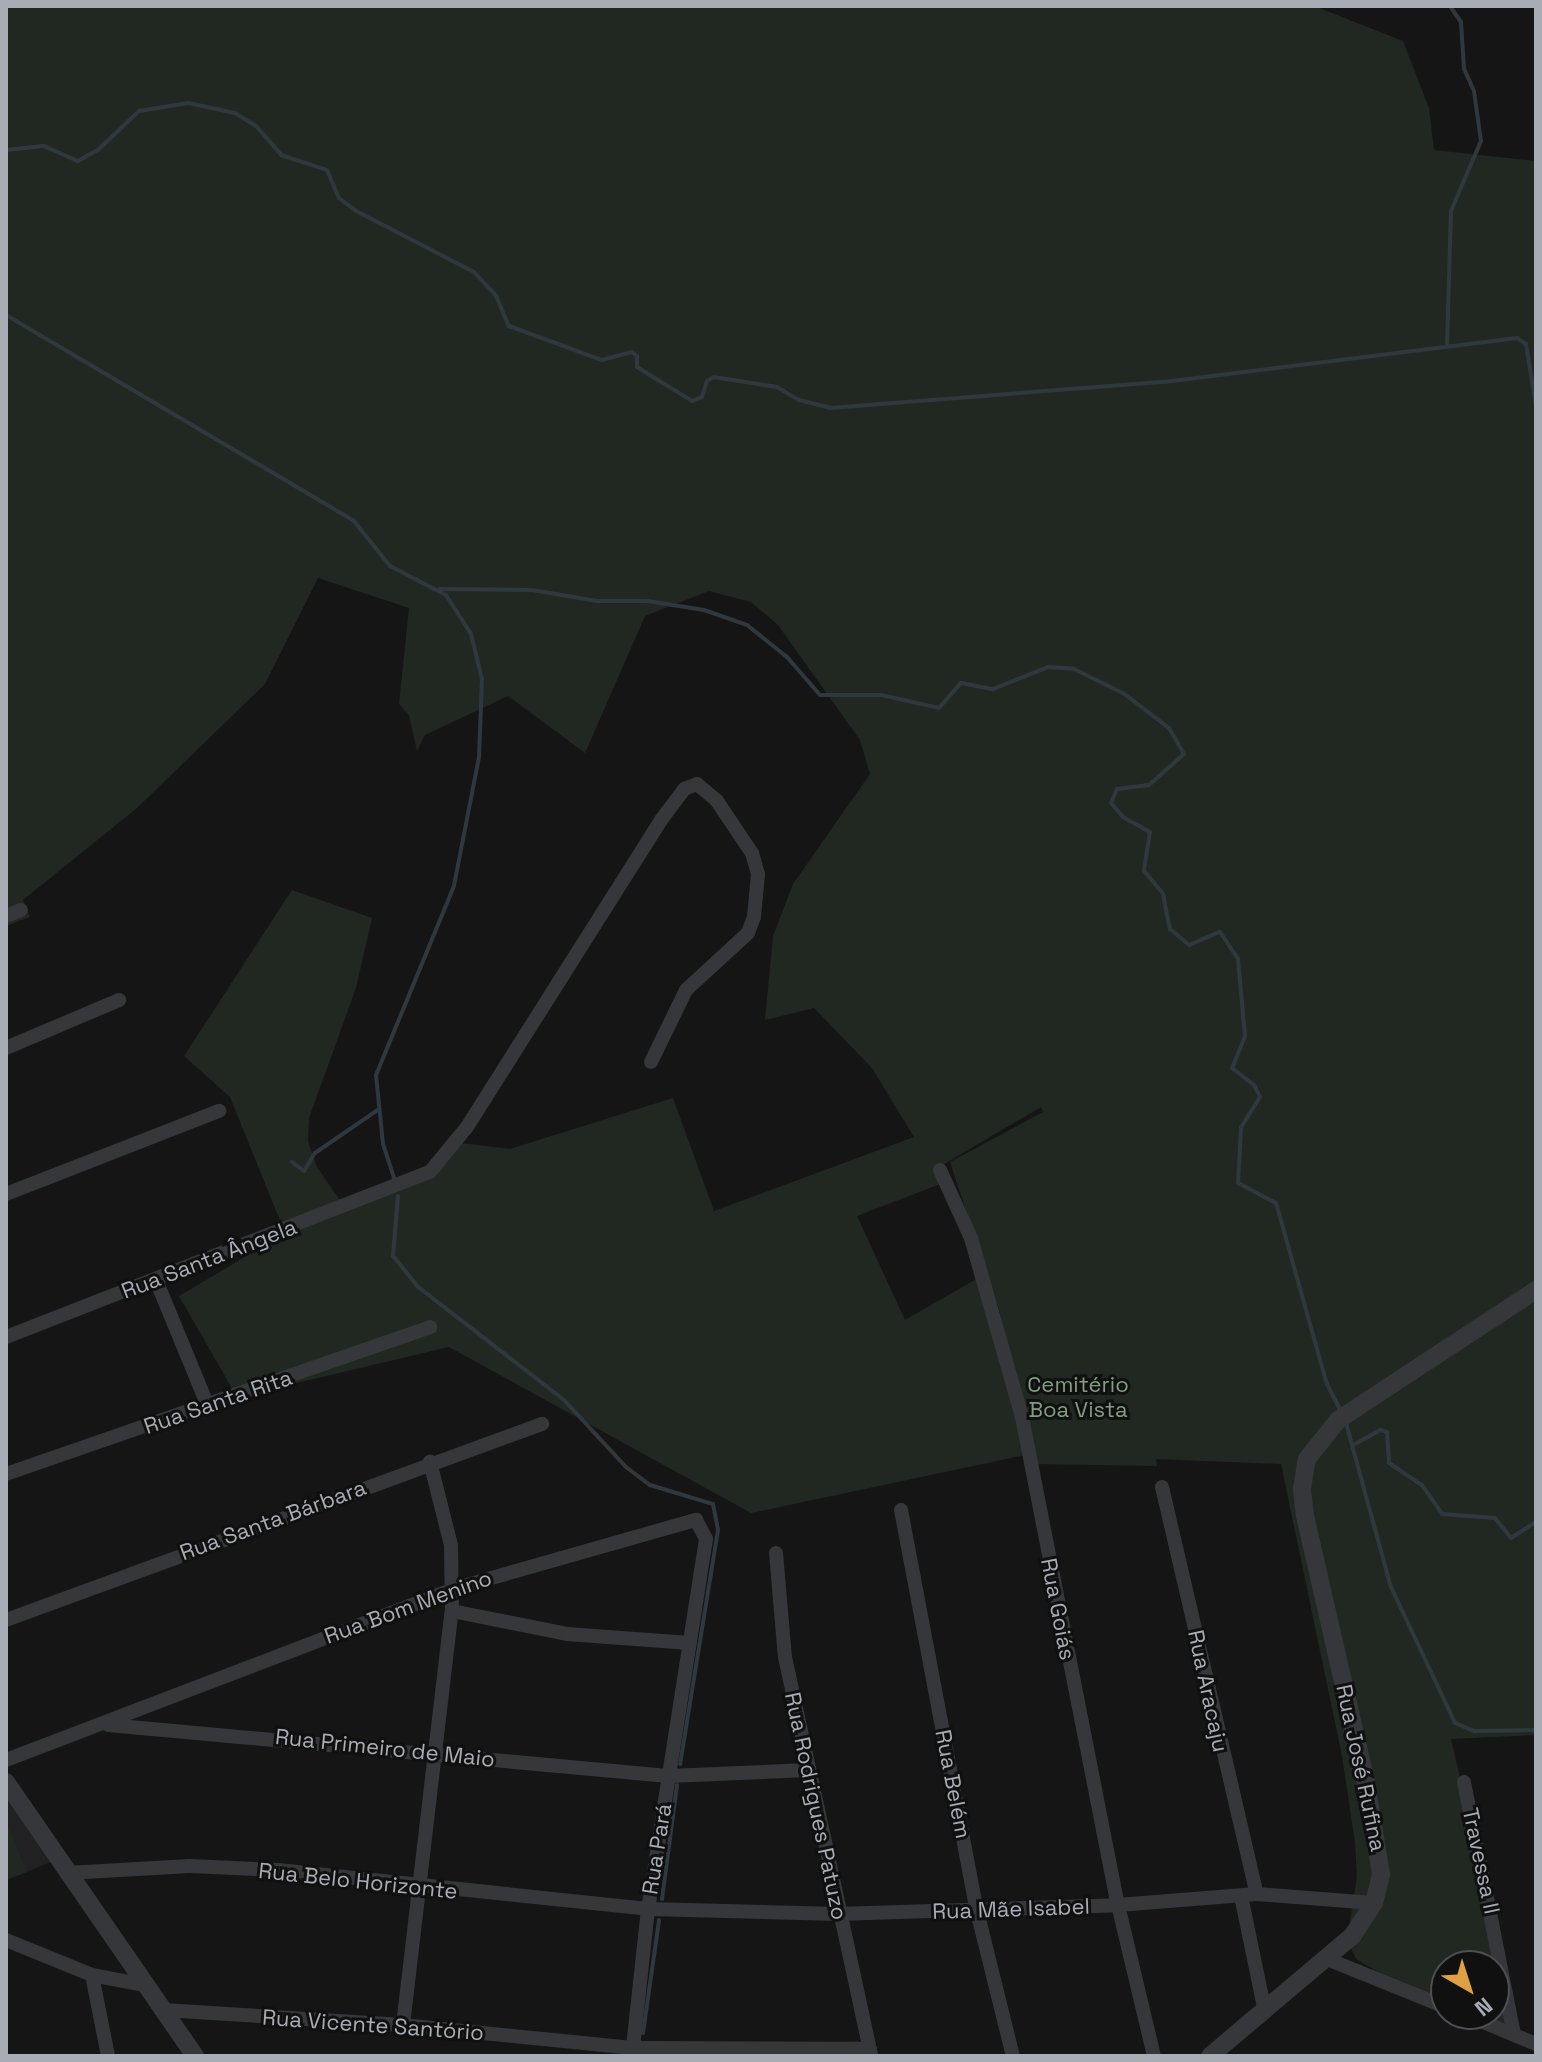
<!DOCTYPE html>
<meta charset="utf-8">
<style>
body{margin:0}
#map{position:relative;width:1542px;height:2062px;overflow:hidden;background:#151516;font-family:"Space Grotesk",sans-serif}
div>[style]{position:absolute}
.built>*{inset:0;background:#212123}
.green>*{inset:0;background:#212822}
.stream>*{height:4px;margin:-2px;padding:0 2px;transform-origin:2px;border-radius:2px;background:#2f383e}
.minor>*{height:14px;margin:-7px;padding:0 7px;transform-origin:7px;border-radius:7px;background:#36373b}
.tertiary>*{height:18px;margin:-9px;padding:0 9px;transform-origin:9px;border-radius:9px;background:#36373b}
span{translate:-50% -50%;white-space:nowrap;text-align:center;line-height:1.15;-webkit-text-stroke:6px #101011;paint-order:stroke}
.street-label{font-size:22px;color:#a8adb5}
.park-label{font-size:22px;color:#819e81}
.frame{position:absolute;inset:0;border:8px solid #a8adb5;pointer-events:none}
.north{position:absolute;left:1430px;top:1950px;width:80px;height:80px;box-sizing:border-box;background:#101011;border:2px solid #4d4f53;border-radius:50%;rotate:141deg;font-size:22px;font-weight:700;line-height:32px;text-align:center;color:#a8adb5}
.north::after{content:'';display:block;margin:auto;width:28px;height:36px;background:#dfa044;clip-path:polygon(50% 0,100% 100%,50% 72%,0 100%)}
</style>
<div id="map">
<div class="built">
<i style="clip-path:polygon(6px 1798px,51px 1862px,6px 1880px)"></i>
</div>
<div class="green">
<i style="clip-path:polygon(6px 6px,1314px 6px,1403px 41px,1429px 108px,1434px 150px,1536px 161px,1536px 1735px,1451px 1739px,1518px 2027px,1476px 2014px,1494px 2014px,1494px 1966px,1446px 1966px,1446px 2005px,1423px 1998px,1356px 1959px,1347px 1939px,1357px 1877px,1355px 1842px,1342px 1756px,1281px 1464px,1156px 1459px,1157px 1466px,1036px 1464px,999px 1309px,950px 1162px,1043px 1112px,1041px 1107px,944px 1164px,948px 1181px,857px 1216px,905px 1320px,978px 1278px,1030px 1454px,751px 1513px,449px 1347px,237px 1397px,179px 1296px,285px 1233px,230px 1097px,184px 1056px,292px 890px,372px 918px,356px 988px,309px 1118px,308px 1141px,317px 1167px,342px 1203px,415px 1180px,461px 1143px,510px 1149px,673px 1098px,714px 1211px,914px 1137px,872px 1068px,814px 1008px,765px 1020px,773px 936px,793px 884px,870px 774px,860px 740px,778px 625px,751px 602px,709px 591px,645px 616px,585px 753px,508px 696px,425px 735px,417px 751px,409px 715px,399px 704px,409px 608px,318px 578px,265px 684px,137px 808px,23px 900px,30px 917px,6px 926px)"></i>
<i style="clip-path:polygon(9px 1829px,27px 1872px,6px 1880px,6px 1830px)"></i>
</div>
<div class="stream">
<i style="left:6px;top:150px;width:38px;rotate:-6deg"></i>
<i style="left:44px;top:146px;width:37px;rotate:24deg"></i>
<i style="left:78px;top:161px;width:23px;rotate:-29deg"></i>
<i style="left:98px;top:150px;width:57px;rotate:-43.6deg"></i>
<i style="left:139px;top:111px;width:50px;rotate:-9.3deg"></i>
<i style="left:188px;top:103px;width:48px;rotate:12deg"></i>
<i style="left:235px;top:113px;width:26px;rotate:32deg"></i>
<i style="left:257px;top:127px;width:37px;rotate:49deg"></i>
<i style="left:281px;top:155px;width:48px;rotate:18.1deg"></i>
<i style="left:327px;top:170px;width:30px;rotate:67deg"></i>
<i style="left:339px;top:198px;width:21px;rotate:37deg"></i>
<i style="left:356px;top:211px;width:133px;rotate:27.3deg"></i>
<i style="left:474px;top:272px;width:33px;rotate:47deg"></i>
<i style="left:496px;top:296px;width:33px;rotate:67deg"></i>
<i style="left:509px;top:326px;width:99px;rotate:20.1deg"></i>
<i style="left:602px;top:360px;width:31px;rotate:-15deg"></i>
<i style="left:632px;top:352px;width:6px;rotate:39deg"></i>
<i style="left:637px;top:356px;width:11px;rotate:90deg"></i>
<i style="left:637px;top:367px;width:65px;rotate:31.7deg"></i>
<i style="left:692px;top:401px;width:11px;rotate:-22deg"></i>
<i style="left:702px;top:397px;width:17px;rotate:-73deg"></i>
<i style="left:707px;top:381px;width:8px;rotate:-30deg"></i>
<i style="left:714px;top:377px;width:64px;rotate:9deg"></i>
<i style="left:777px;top:387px;width:26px;rotate:31deg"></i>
<i style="left:799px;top:400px;width:32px;rotate:14deg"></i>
<i style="left:830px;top:408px;width:335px;rotate:-4.5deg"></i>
<i style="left:1164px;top:382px;width:356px;rotate:-7.1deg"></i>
<i style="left:1517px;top:338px;width:11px;rotate:34deg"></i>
<i style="left:1526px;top:344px;width:63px;rotate:80.8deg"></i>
<i style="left:6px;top:315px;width:403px;rotate:30.6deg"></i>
<i style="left:353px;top:520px;width:59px;rotate:51.2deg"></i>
<i style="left:390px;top:566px;width:63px;rotate:27.4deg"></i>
<i style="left:446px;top:595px;width:46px;rotate:57.3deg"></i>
<i style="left:471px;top:634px;width:46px;rotate:76.3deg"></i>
<i style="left:482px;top:679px;width:78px;rotate:92.2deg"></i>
<i style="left:479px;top:757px;width:131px;rotate:101deg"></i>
<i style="left:454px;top:886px;width:204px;rotate:112.4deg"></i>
<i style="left:376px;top:1075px;width:69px;rotate:84.2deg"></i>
<i style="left:383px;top:1144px;width:36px;rotate:72deg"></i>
<i style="left:1447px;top:346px;width:135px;rotate:-88.3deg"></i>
<i style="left:1451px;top:211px;width:76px;rotate:-66.8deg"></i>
<i style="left:1481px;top:141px;width:50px;rotate:-98deg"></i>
<i style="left:1474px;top:91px;width:24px;rotate:-114deg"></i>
<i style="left:1464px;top:69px;width:47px;rotate:-93.7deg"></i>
<i style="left:1461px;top:22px;width:19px;rotate:-125deg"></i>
<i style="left:440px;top:589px;width:92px;rotate:0.6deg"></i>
<i style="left:532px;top:590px;width:66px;rotate:9.6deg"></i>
<i style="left:597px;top:601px;width:50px"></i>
<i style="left:647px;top:601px;width:58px;rotate:9deg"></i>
<i style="left:704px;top:610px;width:46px;rotate:19.2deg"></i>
<i style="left:747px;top:625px;width:51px;rotate:38.7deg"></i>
<i style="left:787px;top:657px;width:50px;rotate:49deg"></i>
<i style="left:820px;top:695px;width:61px"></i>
<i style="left:881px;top:695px;width:59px;rotate:12.6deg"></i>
<i style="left:939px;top:708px;width:33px;rotate:-49deg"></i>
<i style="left:961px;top:683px;width:33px;rotate:11deg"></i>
<i style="left:993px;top:689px;width:59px;rotate:-21.8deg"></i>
<i style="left:1048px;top:667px;width:26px;rotate:4deg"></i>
<i style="left:1074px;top:669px;width:55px;rotate:26.1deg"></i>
<i style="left:1123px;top:693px;width:58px;rotate:37.3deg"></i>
<i style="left:1169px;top:728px;width:30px;rotate:60deg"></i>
<i style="left:1184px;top:754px;width:47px;rotate:138.5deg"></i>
<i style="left:1149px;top:785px;width:32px;rotate:173deg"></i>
<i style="left:1117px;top:789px;width:15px;rotate:113deg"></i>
<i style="left:1111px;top:803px;width:18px;rotate:49deg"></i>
<i style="left:1123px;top:817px;width:31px;rotate:29deg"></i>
<i style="left:1150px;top:832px;width:39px;rotate:99deg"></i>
<i style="left:1144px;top:871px;width:30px;rotate:50deg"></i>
<i style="left:1163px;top:894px;width:36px;rotate:79deg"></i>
<i style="left:1170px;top:929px;width:25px;rotate:40deg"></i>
<i style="left:1189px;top:945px;width:34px;rotate:-23deg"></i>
<i style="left:1220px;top:932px;width:32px;rotate:56deg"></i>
<i style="left:1238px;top:959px;width:77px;rotate:84.8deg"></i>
<i style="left:1245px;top:1036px;width:35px;rotate:112deg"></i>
<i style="left:1232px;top:1068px;width:28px;rotate:38deg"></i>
<i style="left:1254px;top:1085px;width:13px;rotate:63deg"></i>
<i style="left:1260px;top:1097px;width:36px;rotate:122deg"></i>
<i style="left:1241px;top:1128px;width:55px;rotate:93.1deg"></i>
<i style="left:1238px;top:1183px;width:43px;rotate:27.8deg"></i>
<i style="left:1276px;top:1203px;width:188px;rotate:74.3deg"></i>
<i style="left:1327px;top:1384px;width:30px;rotate:63deg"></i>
<i style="left:292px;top:1162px;width:15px;rotate:37deg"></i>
<i style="left:304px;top:1171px;width:21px;rotate:-59deg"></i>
<i style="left:315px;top:1153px;width:78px;rotate:-34.5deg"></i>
<i style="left:398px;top:1196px;width:60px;rotate:94.8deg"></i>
<i style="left:393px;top:1256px;width:38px;rotate:51deg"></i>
<i style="left:417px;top:1286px;width:186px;rotate:37.8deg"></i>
<i style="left:564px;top:1400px;width:91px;rotate:47.2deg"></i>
<i style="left:626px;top:1467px;width:30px;rotate:37deg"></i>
<i style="left:650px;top:1485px;width:66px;rotate:16.8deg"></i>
<i style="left:713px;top:1504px;width:26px;rotate:79deg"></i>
<i style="left:718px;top:1530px;width:237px;rotate:99.2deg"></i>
<i style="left:1346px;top:1423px;width:170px;rotate:74.7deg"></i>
<i style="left:1391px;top:1587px;width:150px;rotate:64.8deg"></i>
<i style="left:1455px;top:1723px;width:21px;rotate:23deg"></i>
<i style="left:1474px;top:1731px;width:62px;rotate:-0.9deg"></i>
<i style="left:1355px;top:1444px;width:29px;rotate:-29deg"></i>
<i style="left:1380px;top:1430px;width:7px;rotate:16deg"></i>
<i style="left:1387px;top:1432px;width:31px;rotate:86deg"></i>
<i style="left:1389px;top:1463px;width:40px;rotate:34deg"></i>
<i style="left:1422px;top:1485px;width:35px;rotate:55deg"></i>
<i style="left:1442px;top:1514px;width:53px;rotate:4.3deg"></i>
<i style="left:1495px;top:1518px;width:26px;rotate:51deg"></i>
<i style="left:1511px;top:1538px;width:30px;rotate:-33deg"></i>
<i style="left:662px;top:1899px;width:115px;rotate:-82.5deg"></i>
<i style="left:643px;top:2033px;width:114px;rotate:-81.9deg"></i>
</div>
<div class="minor">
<i style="left:6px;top:916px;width:16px;rotate:-22deg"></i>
<i style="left:6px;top:1048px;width:123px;rotate:-23deg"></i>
<i style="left:940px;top:1170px;width:75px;rotate:65.5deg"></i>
<i style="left:971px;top:1238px;width:186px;rotate:74.1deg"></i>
<i style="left:1022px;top:1417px;width:497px;rotate:78.9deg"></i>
<i style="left:1118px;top:1905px;width:155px;rotate:76.6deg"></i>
<i style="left:6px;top:1194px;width:229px;rotate:-21.3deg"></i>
<i style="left:156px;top:1280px;width:136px;rotate:67.6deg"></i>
<i style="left:6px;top:1337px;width:455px;rotate:-21.3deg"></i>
<i style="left:430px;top:1172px;width:58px;rotate:-50.6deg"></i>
<i style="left:467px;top:1127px;width:363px;rotate:-57.7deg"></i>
<i style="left:661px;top:820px;width:39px;rotate:-53deg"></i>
<i style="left:684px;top:789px;width:14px;rotate:-21deg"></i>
<i style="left:697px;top:784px;width:26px;rotate:40deg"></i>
<i style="left:717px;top:801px;width:63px;rotate:56.1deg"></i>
<i style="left:752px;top:853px;width:22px;rotate:74deg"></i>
<i style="left:758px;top:874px;width:43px;rotate:95.3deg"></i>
<i style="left:754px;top:917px;width:17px;rotate:111deg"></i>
<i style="left:748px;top:933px;width:84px;rotate:137.4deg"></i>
<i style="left:686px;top:990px;width:80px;rotate:115.9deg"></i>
<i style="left:6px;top:1474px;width:449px;rotate:-19.1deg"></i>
<i style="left:1162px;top:1487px;width:418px;rotate:76.9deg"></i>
<i style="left:901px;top:1510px;width:408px;rotate:79.3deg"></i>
<i style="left:977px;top:1911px;width:149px;rotate:76.1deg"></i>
<i style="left:776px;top:1553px;width:104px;rotate:85.1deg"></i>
<i style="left:785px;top:1657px;width:406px;rotate:77.8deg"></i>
<i style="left:452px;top:1611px;width:117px;rotate:11.3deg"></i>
<i style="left:567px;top:1634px;width:123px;rotate:4.2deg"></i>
<i style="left:6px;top:1620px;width:571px;rotate:-20.09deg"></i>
<i style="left:108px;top:1725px;width:562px;rotate:5.2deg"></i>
<i style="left:668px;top:1776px;width:141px;rotate:-2.4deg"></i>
<i style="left:6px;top:1760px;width:479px;rotate:-20.9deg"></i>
<i style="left:453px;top:1589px;width:253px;rotate:-15.9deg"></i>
<i style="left:696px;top:1520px;width:21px;rotate:62deg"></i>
<i style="left:706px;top:1539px;width:375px;rotate:98.9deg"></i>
<i style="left:648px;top:1909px;width:148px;rotate:96.2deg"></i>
<i style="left:1464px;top:1782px;width:257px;rotate:78.8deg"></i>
<i style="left:67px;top:1873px;width:123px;rotate:-3.3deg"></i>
<i style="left:190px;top:1866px;width:88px;rotate:2.6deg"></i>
<i style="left:278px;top:1870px;width:372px;rotate:6deg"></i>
<i style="left:648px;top:1909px;width:189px;rotate:1.5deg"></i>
<i style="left:837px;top:1914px;width:281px;rotate:-1.8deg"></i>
<i style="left:1118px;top:1905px;width:139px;rotate:-4.5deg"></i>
<i style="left:1257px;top:1894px;width:117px;rotate:4.4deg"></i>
<i style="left:1241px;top:1896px;width:118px;rotate:78.3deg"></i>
<i style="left:6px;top:1940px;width:93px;rotate:22.1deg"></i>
<i style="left:92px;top:1975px;width:54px;rotate:10.7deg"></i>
<i style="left:1327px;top:1959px;width:128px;rotate:22deg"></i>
<i style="left:92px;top:1975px;width:83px;rotate:78.8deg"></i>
<i style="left:163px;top:2010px;width:240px;rotate:3.6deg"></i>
<i style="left:403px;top:2025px;width:231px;rotate:5.7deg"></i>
<i style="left:633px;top:2048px;width:237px;rotate:0.2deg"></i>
<i style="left:1464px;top:2014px;width:78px;rotate:22.6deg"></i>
<i style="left:403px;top:2025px;width:417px;rotate:-83.3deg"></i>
<i style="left:452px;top:1611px;width:66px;rotate:-90.9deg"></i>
<i style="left:451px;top:1545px;width:86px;rotate:-104.2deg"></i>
</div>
<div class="tertiary">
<i style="left:6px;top:1782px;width:333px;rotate:55.4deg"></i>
<i style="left:1210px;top:2056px;width:187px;rotate:-40.2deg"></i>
<i style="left:1353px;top:1935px;width:38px;rotate:-57deg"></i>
<i style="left:1374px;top:1903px;width:30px;rotate:-76deg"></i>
<i style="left:1381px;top:1874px;width:93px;rotate:-99.3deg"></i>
<i style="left:1366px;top:1782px;width:274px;rotate:-102.9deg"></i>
<i style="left:1305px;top:1515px;width:26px;rotate:-97deg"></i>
<i style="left:1302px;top:1489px;width:30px;rotate:-81deg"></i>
<i style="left:1307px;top:1459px;width:50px;rotate:-51.5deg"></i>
<i style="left:1338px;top:1420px;width:237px;rotate:-33.3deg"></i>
</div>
<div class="street-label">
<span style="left:209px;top:1259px;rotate:-21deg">Rua Santa Ângela</span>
<span style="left:218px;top:1402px;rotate:-19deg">Rua Santa Rita</span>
<span style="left:273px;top:1520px;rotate:-20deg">Rua Santa Bárbara</span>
<span style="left:408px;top:1607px;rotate:-20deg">Rua Bom Menino</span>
<span style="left:1058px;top:1609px;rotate:79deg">Rua Goiás</span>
<span style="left:1208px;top:1691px;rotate:78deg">Rua Aracaju</span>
<span style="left:385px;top:1748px;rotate:6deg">Rua Primeiro de Maio</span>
<span style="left:1361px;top:1768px;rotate:78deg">Rua José Rufina</span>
<span style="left:953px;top:1784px;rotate:79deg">Rua Belém</span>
<span style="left:816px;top:1806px;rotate:78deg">Rua Rodrigues Patuzo</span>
<span style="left:657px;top:1849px;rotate:-81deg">Rua Pará</span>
<span style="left:1481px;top:1861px;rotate:78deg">Travessa II</span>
<span style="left:358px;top:1881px;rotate:6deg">Rua Belo Horizonte</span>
<span style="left:1011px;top:1909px;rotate:-2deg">Rua Mãe Isabel</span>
<span style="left:373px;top:2025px;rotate:4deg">Rua Vicente Santório</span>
</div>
<div class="park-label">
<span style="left:1078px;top:1397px">Cemitério<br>Boa Vista</span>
</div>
<div class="frame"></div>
<div class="north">N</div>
</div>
